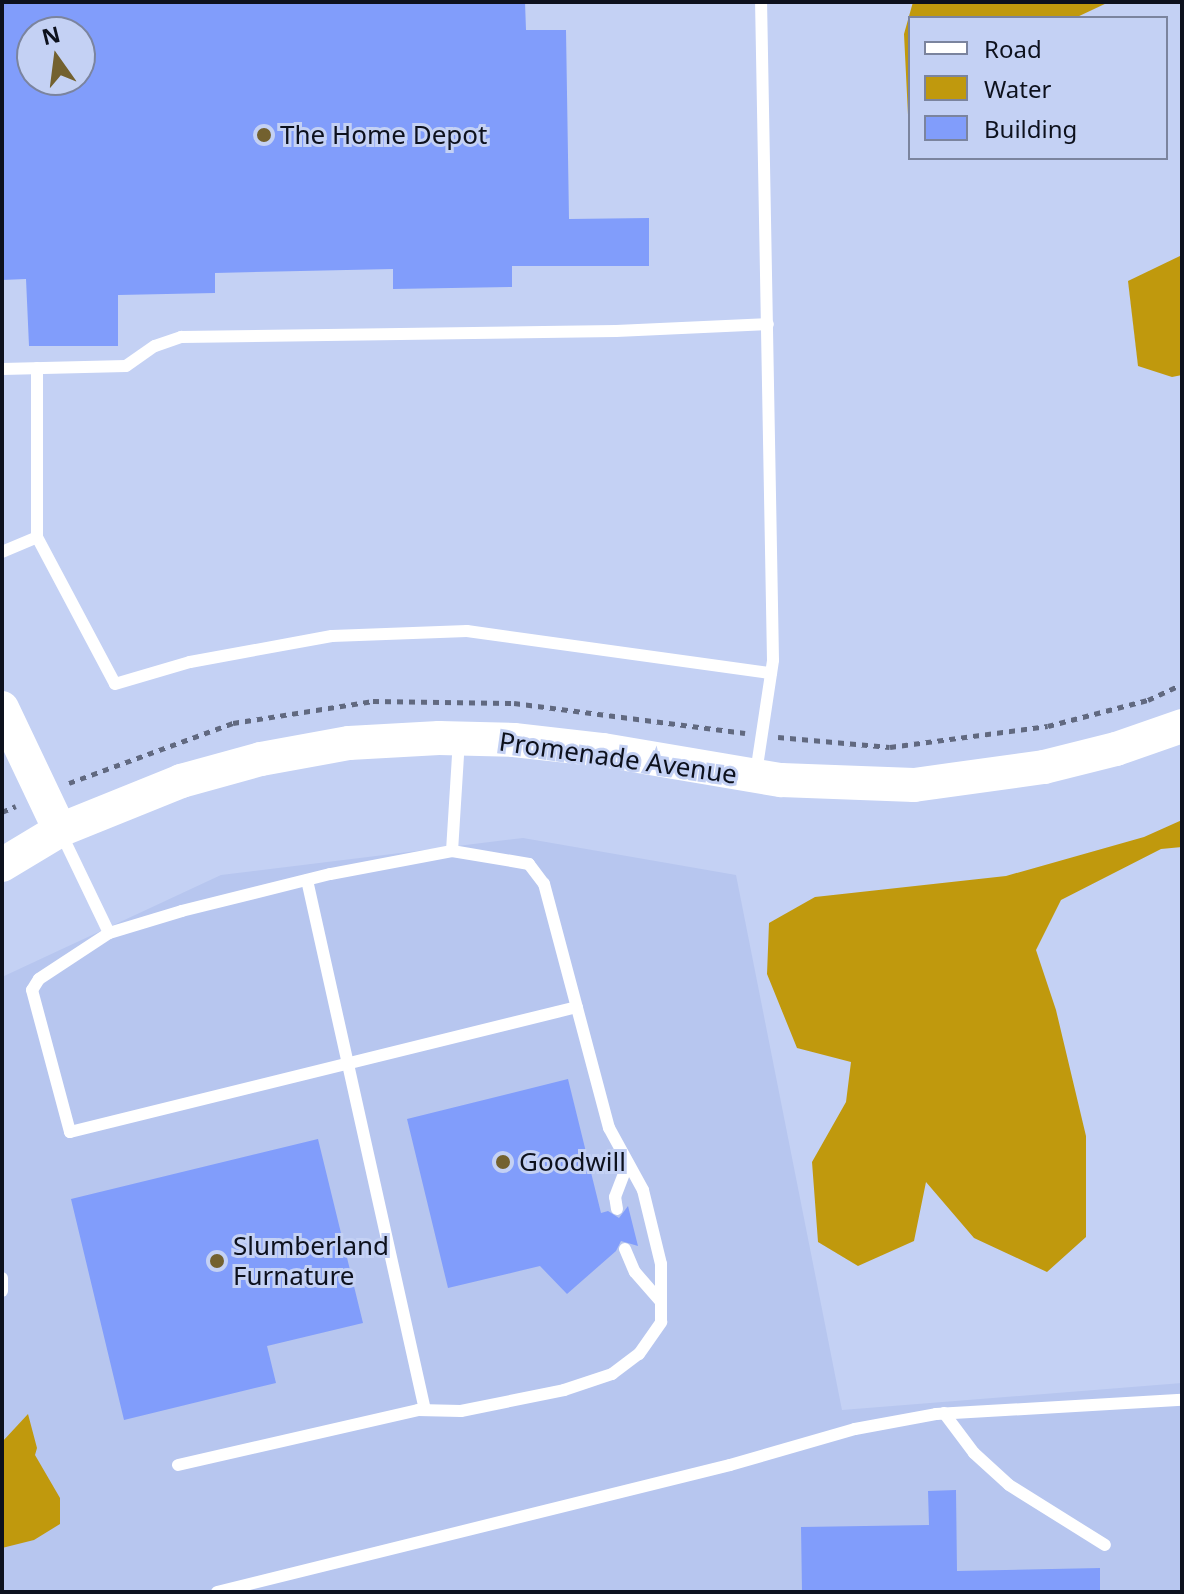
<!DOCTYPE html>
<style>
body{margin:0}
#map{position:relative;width:1184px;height:1594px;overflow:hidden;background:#c4d1f4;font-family:"Noto Sans",sans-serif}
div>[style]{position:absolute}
.built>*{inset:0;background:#b7c6ef}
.water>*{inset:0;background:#c0990d}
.building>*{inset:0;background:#819dfb}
.path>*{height:5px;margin-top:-2.5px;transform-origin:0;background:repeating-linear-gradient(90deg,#616980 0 6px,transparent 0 12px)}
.lane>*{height:12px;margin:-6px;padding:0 6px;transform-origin:6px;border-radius:6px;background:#fff}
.secondary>*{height:34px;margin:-17px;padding:0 17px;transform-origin:17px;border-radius:17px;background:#fff}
.dots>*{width:22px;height:22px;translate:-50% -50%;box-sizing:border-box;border:4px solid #c4d1f4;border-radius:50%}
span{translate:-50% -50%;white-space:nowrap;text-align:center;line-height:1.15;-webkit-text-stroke:6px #c4d1f4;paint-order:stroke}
.poi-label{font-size:26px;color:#0d111d}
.left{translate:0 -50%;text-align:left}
.street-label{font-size:26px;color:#0d111d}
.frame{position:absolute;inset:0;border:4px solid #0d111d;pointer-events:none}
.legend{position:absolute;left:908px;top:16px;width:260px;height:144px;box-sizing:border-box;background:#c4d1f4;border:2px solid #7b849e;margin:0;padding:10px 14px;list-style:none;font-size:24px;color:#0d111d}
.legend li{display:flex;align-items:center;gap:16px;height:40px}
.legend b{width:40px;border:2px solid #7b849e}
.north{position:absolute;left:16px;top:16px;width:80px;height:80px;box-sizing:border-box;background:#c4d1f4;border:2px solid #7b849e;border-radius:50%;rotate:346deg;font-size:22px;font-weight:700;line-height:32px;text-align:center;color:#0d111d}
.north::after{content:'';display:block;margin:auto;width:28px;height:36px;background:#73612f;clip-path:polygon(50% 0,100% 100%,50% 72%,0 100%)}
</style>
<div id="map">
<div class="built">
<i style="clip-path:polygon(523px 838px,736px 875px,842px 1410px,1182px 1383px,1182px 1592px,2px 1592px,2px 977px,221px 875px)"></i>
</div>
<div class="water">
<i style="clip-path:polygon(913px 2px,1109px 2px,1075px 18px,910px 18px,908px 115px,904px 34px)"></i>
<i style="clip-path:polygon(1182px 255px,1182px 375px,1172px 377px,1138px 366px,1128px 281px)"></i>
<i style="clip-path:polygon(1182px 820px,1182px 847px,1161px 849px,1061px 900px,1036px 950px,1056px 1010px,1086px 1136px,1086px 1237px,1047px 1272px,974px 1238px,926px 1182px,914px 1241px,858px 1266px,818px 1242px,812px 1162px,846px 1102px,851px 1062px,797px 1048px,767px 974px,769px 923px,815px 897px,1006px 876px,1144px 837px)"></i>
<i style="clip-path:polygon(28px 1414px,37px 1448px,35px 1455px,60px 1498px,60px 1524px,34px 1540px,2px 1548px,2px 1442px)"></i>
</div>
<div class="building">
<i style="clip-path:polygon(evenodd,2px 2px,525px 2px,526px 30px,566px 30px,569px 219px,649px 218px,649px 266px,512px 266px,512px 287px,393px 289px,393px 269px,215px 273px,215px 293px,118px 295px,118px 346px,29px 346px,26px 279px,2px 280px,2px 2px,32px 32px,80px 32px,80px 80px,32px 80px,32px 32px)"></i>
<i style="clip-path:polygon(568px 1079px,601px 1213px,608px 1211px,619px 1218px,628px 1206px,638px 1246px,621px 1241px,616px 1251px,567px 1294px,540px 1266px,448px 1288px,407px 1119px)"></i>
<i style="clip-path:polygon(318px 1139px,363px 1323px,267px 1346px,276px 1383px,124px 1420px,71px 1199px)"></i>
<i style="clip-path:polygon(956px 1490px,957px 1571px,1100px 1568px,1100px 1592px,802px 1592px,801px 1527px,929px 1525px,928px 1491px)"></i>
</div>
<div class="path">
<i style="left:778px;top:737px;width:112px;rotate:5.1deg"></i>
<i style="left:890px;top:747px;width:159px;rotate:-7.6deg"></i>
<i style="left:1048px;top:726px;width:103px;rotate:-14.6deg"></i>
<i style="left:1148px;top:700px;width:38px;rotate:-25deg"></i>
<i style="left:69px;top:783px;width:175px;rotate:-20.1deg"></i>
<i style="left:233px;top:723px;width:142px;rotate:-8.9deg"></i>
<i style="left:373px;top:701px;width:141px;rotate:0.8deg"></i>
<i style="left:514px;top:703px;width:233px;rotate:7.4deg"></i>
<i style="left:2px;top:812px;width:15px;rotate:-23deg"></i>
</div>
<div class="lane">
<i style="left:37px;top:368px;width:169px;rotate:90deg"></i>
<i style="left:37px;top:537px;width:166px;rotate:62deg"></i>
<i style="left:115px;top:684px;width:78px;rotate:-16.3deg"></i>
<i style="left:190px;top:662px;width:144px;rotate:-10.4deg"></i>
<i style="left:332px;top:636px;width:135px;rotate:-2.1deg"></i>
<i style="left:467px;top:631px;width:307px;rotate:7.9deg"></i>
<i style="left:2px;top:369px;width:124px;rotate:-1.4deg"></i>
<i style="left:126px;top:366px;width:35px;rotate:-35deg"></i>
<i style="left:155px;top:346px;width:28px;rotate:-19deg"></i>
<i style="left:181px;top:337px;width:435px;rotate:-0.8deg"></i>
<i style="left:616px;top:331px;width:152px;rotate:-2.6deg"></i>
<i style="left:2px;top:552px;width:38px;rotate:-23deg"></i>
<i style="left:756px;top:773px;width:114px;rotate:-81.4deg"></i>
<i style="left:773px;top:660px;width:658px;rotate:-91.04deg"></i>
<i style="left:60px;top:831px;width:113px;rotate:64.3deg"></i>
<i style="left:452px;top:851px;width:110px;rotate:-86.4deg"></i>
<i style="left:307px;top:880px;width:543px;rotate:77.45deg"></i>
<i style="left:617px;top:1209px;width:12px;rotate:-99deg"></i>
<i style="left:615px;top:1197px;width:33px;rotate:-69deg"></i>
<i style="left:625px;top:1249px;width:25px;rotate:67deg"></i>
<i style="left:635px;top:1272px;width:38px;rotate:49deg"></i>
<i style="left:2px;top:1278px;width:13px;rotate:90deg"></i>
<i style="left:944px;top:1413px;width:50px;rotate:53.1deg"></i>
<i style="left:974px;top:1453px;width:47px;rotate:42.4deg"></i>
<i style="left:1009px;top:1485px;width:113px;rotate:32deg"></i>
<i style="left:178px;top:1465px;width:246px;rotate:-12.9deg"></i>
<i style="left:418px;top:1410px;width:43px;rotate:1.3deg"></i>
<i style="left:461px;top:1411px;width:105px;rotate:-11.5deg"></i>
<i style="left:564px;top:1390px;width:51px;rotate:-18.4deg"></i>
<i style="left:612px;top:1374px;width:34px;rotate:-37deg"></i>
<i style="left:639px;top:1354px;width:39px;rotate:-55deg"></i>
<i style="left:661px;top:1322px;width:58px;rotate:-90deg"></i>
<i style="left:661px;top:1264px;width:76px;rotate:-103.7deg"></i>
<i style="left:643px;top:1190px;width:71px;rotate:-118.7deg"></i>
<i style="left:609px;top:1128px;width:253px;rotate:-104.9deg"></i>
<i style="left:544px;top:884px;width:25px;rotate:-127deg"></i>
<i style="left:529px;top:864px;width:78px;rotate:-170.4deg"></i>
<i style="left:452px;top:851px;width:124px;rotate:169.3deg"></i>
<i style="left:330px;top:874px;width:153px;rotate:166deg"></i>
<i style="left:182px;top:911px;width:76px;rotate:163.2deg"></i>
<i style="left:109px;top:933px;width:84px;rotate:146.7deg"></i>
<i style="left:39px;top:979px;width:13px;rotate:122deg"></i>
<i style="left:32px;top:990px;width:147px;rotate:75deg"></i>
<i style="left:70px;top:1132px;width:522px;rotate:-13.85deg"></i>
<i style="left:217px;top:1592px;width:528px;rotate:-13.9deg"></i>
<i style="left:730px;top:1465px;width:130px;rotate:-16.1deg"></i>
<i style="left:855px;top:1429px;width:82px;rotate:-10.5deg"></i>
<i style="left:936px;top:1414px;width:246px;rotate:-3.3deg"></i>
</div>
<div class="secondary">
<i style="left:2px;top:708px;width:135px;rotate:64.6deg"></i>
<i style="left:2px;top:865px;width:68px;rotate:-31.1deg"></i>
<i style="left:60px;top:830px;width:131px;rotate:-22deg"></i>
<i style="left:181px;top:781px;width:83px;rotate:-15.4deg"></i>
<i style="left:261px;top:759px;width:89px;rotate:-10.3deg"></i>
<i style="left:349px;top:743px;width:90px;rotate:-3.2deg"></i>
<i style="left:439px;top:738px;width:75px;rotate:1.5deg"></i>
<i style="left:514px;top:740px;width:90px;rotate:6.4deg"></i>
<i style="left:603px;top:750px;width:181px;rotate:9.6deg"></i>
<i style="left:781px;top:780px;width:133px;rotate:2.2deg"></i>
<i style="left:914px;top:785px;width:131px;rotate:-7.9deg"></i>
<i style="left:1044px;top:767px;width:74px;rotate:-14deg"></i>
<i style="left:1116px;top:749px;width:70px;rotate:-19.2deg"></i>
</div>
<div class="dots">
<i style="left:264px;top:135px;background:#73612f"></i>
<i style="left:503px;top:1162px;background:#73612f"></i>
<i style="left:217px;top:1261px;background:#73612f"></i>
</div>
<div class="poi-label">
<span class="left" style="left:280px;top:135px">The Home Depot</span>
<span class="left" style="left:519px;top:1162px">Goodwill</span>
<span class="left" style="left:233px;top:1261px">Slumberland<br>Furnature</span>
</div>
<div class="street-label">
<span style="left:618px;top:758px;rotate:8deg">Promenade Avenue</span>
</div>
<div class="frame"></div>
<ul class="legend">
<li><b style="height:10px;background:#fff"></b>Road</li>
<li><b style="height:22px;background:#c0990d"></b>Water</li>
<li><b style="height:22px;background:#819dfb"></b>Building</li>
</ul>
<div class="north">N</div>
</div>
